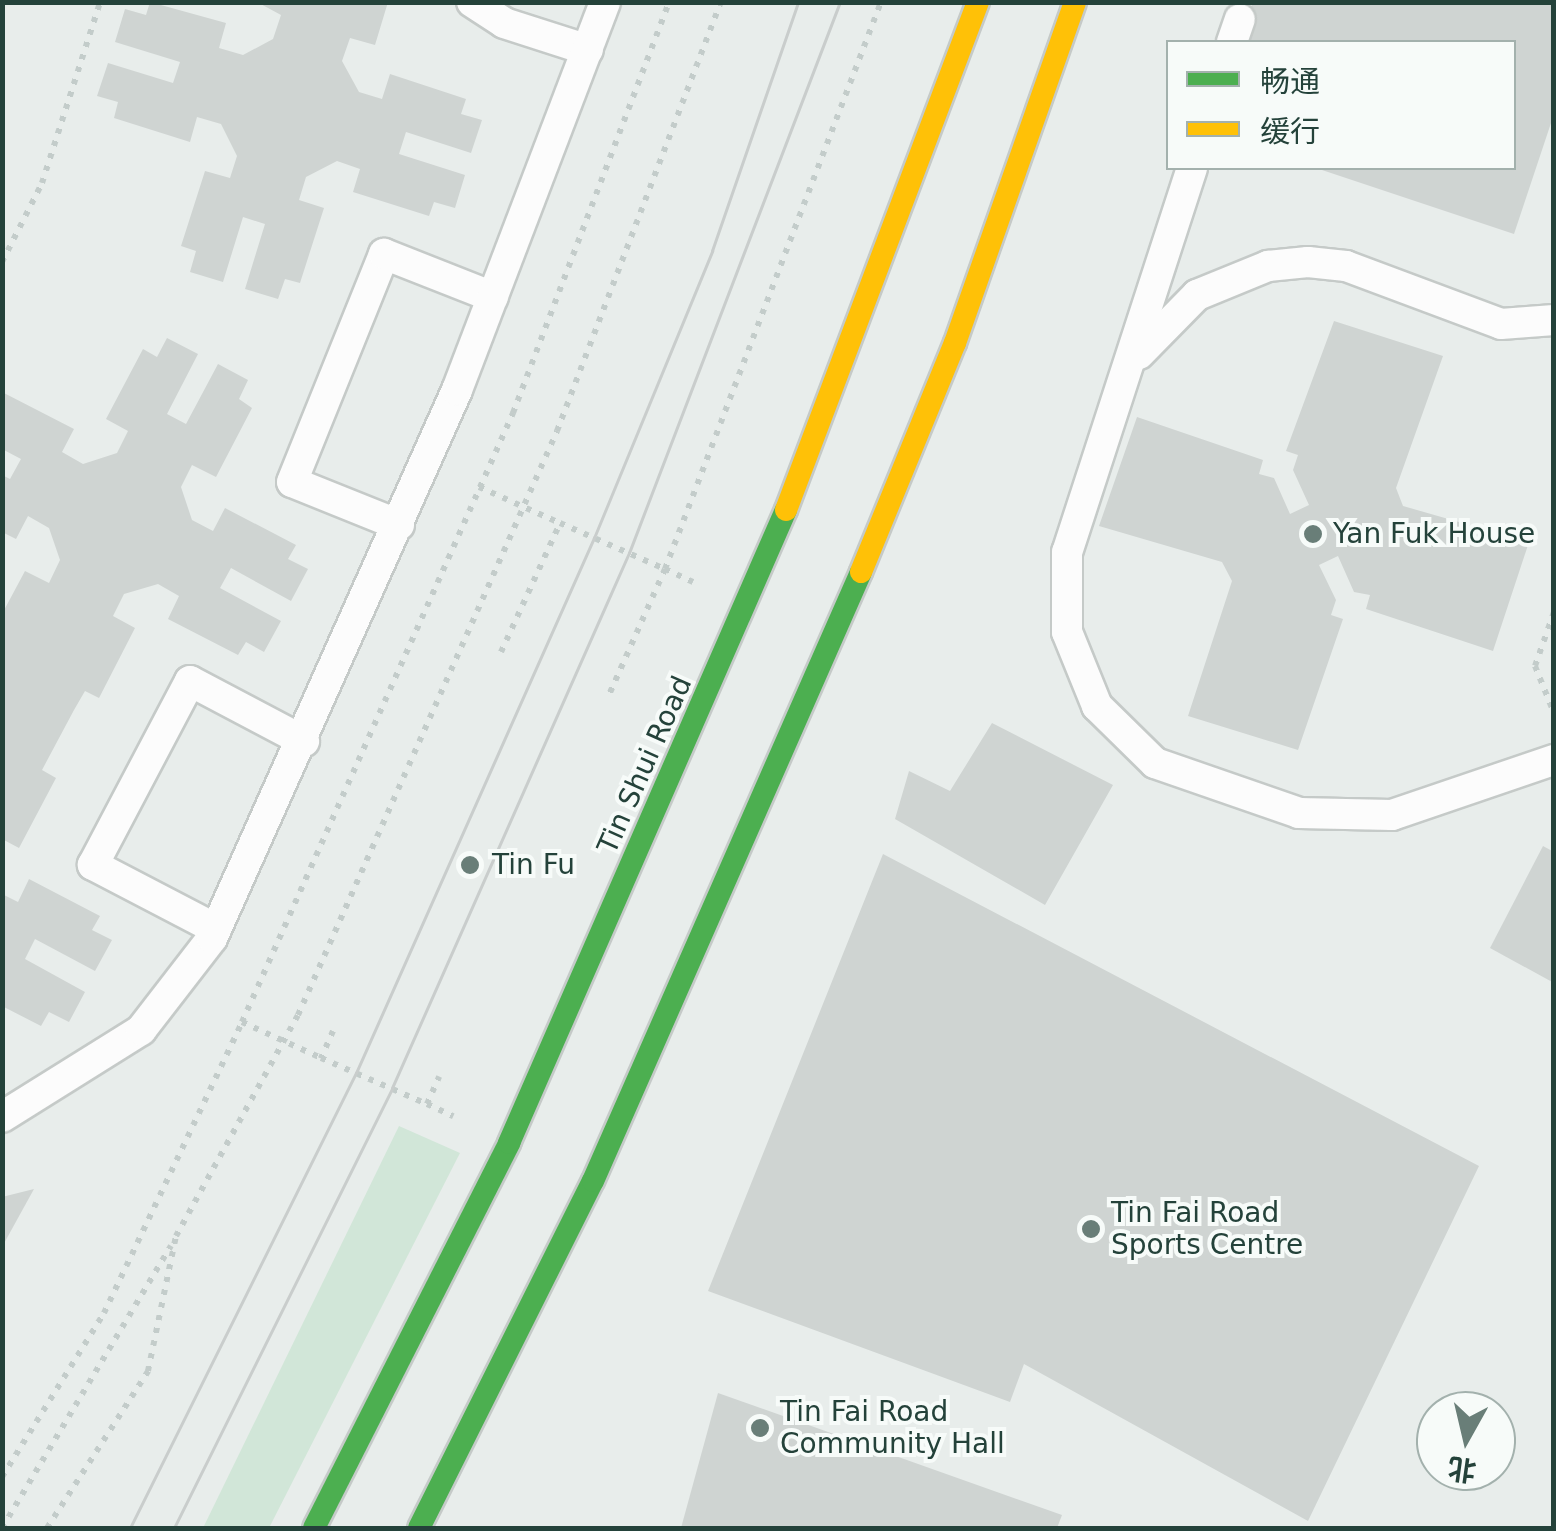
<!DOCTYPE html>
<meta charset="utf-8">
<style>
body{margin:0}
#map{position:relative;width:1556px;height:1531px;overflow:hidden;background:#e8edeb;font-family:"DejaVu Sans","Noto Sans SC",sans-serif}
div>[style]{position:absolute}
.green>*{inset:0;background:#d1e6d8}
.building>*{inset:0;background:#cfd4d2}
.path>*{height:6px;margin-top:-3px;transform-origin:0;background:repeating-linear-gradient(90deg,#c3ccca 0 5px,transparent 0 13px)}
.roads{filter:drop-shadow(2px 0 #c5cac8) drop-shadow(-2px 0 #c5cac8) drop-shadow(0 2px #c5cac8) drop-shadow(0 -2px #c5cac8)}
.lane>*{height:30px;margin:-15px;padding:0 15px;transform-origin:15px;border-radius:15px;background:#fcfcfc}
.fast>*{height:22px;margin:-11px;padding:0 11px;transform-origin:11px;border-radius:11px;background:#4caf50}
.slow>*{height:22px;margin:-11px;padding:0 11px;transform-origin:11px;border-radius:11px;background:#ffc107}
.tram>*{height:2.5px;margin:-1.25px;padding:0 1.25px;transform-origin:1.25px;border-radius:1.25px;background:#c9cdcc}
.dots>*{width:28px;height:28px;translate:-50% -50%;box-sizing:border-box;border:5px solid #f7fbf9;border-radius:50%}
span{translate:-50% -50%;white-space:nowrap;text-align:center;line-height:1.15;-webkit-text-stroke:8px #f7fbf9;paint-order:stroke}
.poi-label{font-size:28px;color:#24423a}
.left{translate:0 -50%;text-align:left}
.street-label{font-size:28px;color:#24423a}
.frame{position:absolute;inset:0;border:5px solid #24423a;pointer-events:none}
.legend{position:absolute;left:1166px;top:40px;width:350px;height:130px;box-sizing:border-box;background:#f7fbf9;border:2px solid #a3b1ad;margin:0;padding:12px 18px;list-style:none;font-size:30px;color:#24423a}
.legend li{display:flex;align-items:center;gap:20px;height:50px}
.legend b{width:50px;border:2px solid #a3b1ad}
.north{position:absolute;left:1416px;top:1391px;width:100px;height:100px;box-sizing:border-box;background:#f7fbf9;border:2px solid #a3b1ad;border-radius:50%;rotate:188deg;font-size:28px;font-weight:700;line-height:40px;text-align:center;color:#24423a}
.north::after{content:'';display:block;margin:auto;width:35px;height:45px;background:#697e78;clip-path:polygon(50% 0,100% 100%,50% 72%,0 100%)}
</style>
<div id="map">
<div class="green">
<i style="clip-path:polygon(399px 1126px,460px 1153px,269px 1528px,203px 1528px)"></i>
</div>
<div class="building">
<i style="clip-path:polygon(150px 2px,226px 23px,219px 48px,243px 55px,273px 39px,281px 15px,257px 2px,388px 2px,375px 45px,350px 38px,342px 61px,359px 92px,382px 99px,390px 74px,466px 99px,461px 114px,482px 120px,471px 153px,406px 132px,399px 154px,465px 175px,455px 208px,434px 202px,429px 216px,353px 192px,360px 169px,337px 161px,306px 177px,299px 200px,324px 208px,300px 283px,285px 279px,278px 299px,245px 289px,265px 224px,243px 217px,223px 282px,190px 272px,196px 251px,181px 246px,205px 171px,230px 178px,237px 156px,221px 124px,197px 117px,190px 142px,114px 118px,118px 102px,97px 96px,108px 63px,173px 83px,180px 62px,115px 42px,125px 9px,146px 15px)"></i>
<i style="clip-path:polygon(1253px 2px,1554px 2px,1554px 114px,1514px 234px,1316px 168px,1514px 168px,1514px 42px,1239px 42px)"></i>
<i style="clip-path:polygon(1334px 321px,1443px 356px,1396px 488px,1403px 506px,1529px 542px,1493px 651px,1366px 609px,1370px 595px,1354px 592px,1338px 556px,1319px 565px,1336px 600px,1331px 615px,1343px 619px,1298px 750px,1188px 716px,1232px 581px,1222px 562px,1099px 526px,1137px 417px,1263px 460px,1259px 474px,1274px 478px,1290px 514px,1309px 505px,1293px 470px,1298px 455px,1286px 451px)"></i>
<i style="clip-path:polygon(167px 338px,198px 354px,167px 414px,186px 424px,218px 364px,248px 380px,239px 399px,252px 408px,216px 477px,192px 465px,181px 487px,192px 520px,213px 531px,225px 508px,296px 545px,288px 559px,308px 569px,291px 601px,231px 568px,220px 588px,281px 621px,264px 652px,246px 642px,238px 655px,168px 619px,179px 596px,158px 584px,124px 594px,113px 616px,135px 628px,99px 698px,85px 691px,74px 710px,42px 770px,56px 778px,19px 848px,2px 839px,2px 614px,25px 571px,49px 583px,60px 560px,49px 528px,28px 516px,16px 539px,2px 532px,2px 475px,10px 479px,21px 459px,2px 449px,2px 392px,74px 429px,62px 452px,83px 464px,117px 453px,128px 431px,106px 419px,143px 349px,157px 357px)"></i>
<i style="clip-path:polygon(992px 723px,1113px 785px,1045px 905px,895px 819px,909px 771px,950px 791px)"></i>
<i style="clip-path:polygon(1543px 846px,1554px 852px,1554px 983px,1490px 948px)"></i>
<i style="clip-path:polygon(883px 854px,1479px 1166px,1308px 1521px,1024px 1364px,1010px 1402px,708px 1291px)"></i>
<i style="clip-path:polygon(29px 879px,100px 916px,92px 930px,112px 940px,95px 971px,35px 939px,25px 959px,85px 992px,69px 1022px,49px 1012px,41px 1026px,2px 1006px,2px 894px,18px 902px)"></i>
<i style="clip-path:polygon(34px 1189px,2px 1247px,2px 1197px)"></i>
<i style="clip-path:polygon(718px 1393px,1062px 1515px,1057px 1528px,681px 1528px)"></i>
</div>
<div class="path">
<i style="left:2px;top:262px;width:89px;rotate:-63.1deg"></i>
<i style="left:42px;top:183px;width:190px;rotate:-72.2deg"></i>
<i style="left:479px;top:487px;width:89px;rotate:24deg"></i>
<i style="left:693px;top:582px;width:31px;rotate:-155deg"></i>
<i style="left:665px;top:569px;width:607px;rotate:-69.15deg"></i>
<i style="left:1554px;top:612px;width:57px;rotate:109.4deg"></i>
<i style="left:1535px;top:666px;width:51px;rotate:68deg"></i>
<i style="left:501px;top:652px;width:142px;rotate:-65.4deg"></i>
<i style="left:560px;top:523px;width:115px;rotate:23.7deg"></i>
<i style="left:665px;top:569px;width:142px;rotate:114deg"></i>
<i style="left:242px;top:1022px;width:87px;rotate:24.5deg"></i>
<i style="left:333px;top:1031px;width:30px;rotate:114deg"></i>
<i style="left:321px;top:1058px;width:116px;rotate:23.5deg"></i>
<i style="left:427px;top:1104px;width:30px;rotate:-66deg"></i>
<i style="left:427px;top:1104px;width:29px;rotate:25deg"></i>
<i style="left:2px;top:1477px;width:193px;rotate:-58.1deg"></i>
<i style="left:104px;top:1313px;width:322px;rotate:-64.6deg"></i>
<i style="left:242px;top:1022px;width:667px;rotate:-66.01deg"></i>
<i style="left:513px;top:413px;width:440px;rotate:-69.2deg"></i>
<i style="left:2px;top:1528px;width:329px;rotate:-59.1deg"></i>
<i style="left:47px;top:1528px;width:187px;rotate:-57.2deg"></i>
<i style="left:148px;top:1371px;width:138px;rotate:-78.3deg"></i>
<i style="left:176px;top:1236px;width:252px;rotate:-61.1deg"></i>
<i style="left:298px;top:1015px;width:639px;rotate:-66.08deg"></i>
<i style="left:557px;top:431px;width:459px;rotate:-69.1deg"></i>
</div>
<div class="roads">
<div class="lane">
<i style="left:472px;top:2px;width:38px;rotate:33deg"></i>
<i style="left:504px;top:23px;width:88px;rotate:17.8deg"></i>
<i style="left:1232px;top:42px;width:24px;rotate:-71deg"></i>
<i style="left:1192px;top:168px;width:404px;rotate:108deg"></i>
<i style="left:1067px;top:552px;width:80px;rotate:90deg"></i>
<i style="left:1067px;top:632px;width:80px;rotate:67.9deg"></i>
<i style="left:1097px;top:706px;width:81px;rotate:44.5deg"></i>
<i style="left:1155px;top:763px;width:152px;rotate:19.1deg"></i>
<i style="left:1299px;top:813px;width:93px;rotate:1.2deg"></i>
<i style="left:1392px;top:815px;width:171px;rotate:-18.8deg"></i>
<i style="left:1139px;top:354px;width:83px;rotate:-45.5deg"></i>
<i style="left:1197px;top:295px;width:77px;rotate:-22.2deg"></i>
<i style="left:1268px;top:266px;width:40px;rotate:-5.7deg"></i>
<i style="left:1308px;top:262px;width:38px;rotate:6deg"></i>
<i style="left:1346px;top:266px;width:165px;rotate:20.5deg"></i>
<i style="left:1501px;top:324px;width:53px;rotate:-4.3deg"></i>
<i style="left:399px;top:525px;width:115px;rotate:-158.1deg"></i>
<i style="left:292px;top:482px;width:246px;rotate:-68deg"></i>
<i style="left:384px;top:254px;width:117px;rotate:21.5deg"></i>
<i style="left:216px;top:929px;width:139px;rotate:-152.5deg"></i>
<i style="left:93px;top:865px;width:208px;rotate:-62.2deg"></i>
<i style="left:190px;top:681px;width:129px;rotate:27.8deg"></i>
<i style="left:2px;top:1117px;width:164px;rotate:-32deg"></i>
<i style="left:141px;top:1030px;width:116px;rotate:-52.3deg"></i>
<i style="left:212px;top:938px;width:600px;rotate:-65.91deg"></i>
<i style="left:457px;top:390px;width:415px;rotate:-69.1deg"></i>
</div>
<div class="fast">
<i style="left:314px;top:1528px;width:432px;rotate:-63.1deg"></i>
<i style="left:509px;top:1143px;width:691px;rotate:-66.37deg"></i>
<i style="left:419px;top:1528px;width:388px;rotate:-63.4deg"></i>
<i style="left:593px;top:1181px;width:665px;rotate:-66.25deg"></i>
</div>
<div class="slow">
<i style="left:786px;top:510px;width:543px;rotate:-69.3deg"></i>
<i style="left:861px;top:572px;width:248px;rotate:-67.7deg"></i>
<i style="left:955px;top:343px;width:361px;rotate:-70.6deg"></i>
</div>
</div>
<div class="tram">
<i style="left:130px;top:1528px;width:508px;rotate:-63.59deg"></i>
<i style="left:356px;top:1073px;width:586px;rotate:-66.02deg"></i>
<i style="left:594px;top:538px;width:310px;rotate:-67.6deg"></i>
<i style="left:712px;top:251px;width:263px;rotate:-70.9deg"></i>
<i style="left:174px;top:1528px;width:491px;rotate:-63.6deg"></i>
<i style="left:392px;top:1088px;width:585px;rotate:-66.11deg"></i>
<i style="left:629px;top:553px;width:590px;rotate:-69.05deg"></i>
</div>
<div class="dots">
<i style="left:1313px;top:534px;background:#697e78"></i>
<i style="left:470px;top:865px;background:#697e78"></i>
<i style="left:1091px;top:1229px;background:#697e78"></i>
<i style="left:760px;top:1428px;background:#697e78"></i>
</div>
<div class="poi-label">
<span class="left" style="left:1333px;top:534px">Yan Fuk House</span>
<span class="left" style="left:492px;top:865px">Tin Fu</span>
<span class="left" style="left:1111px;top:1229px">Tin Fai Road<br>Sports Centre</span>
<span class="left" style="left:780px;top:1428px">Tin Fai Road<br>Community Hall</span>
</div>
<div class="street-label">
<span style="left:645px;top:765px;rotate:-66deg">Tin Shui Road</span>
</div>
<div class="frame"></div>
<ul class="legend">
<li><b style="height:12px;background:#4caf50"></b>畅通</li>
<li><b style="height:12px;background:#ffc107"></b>缓行</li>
</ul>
<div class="north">北</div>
</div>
